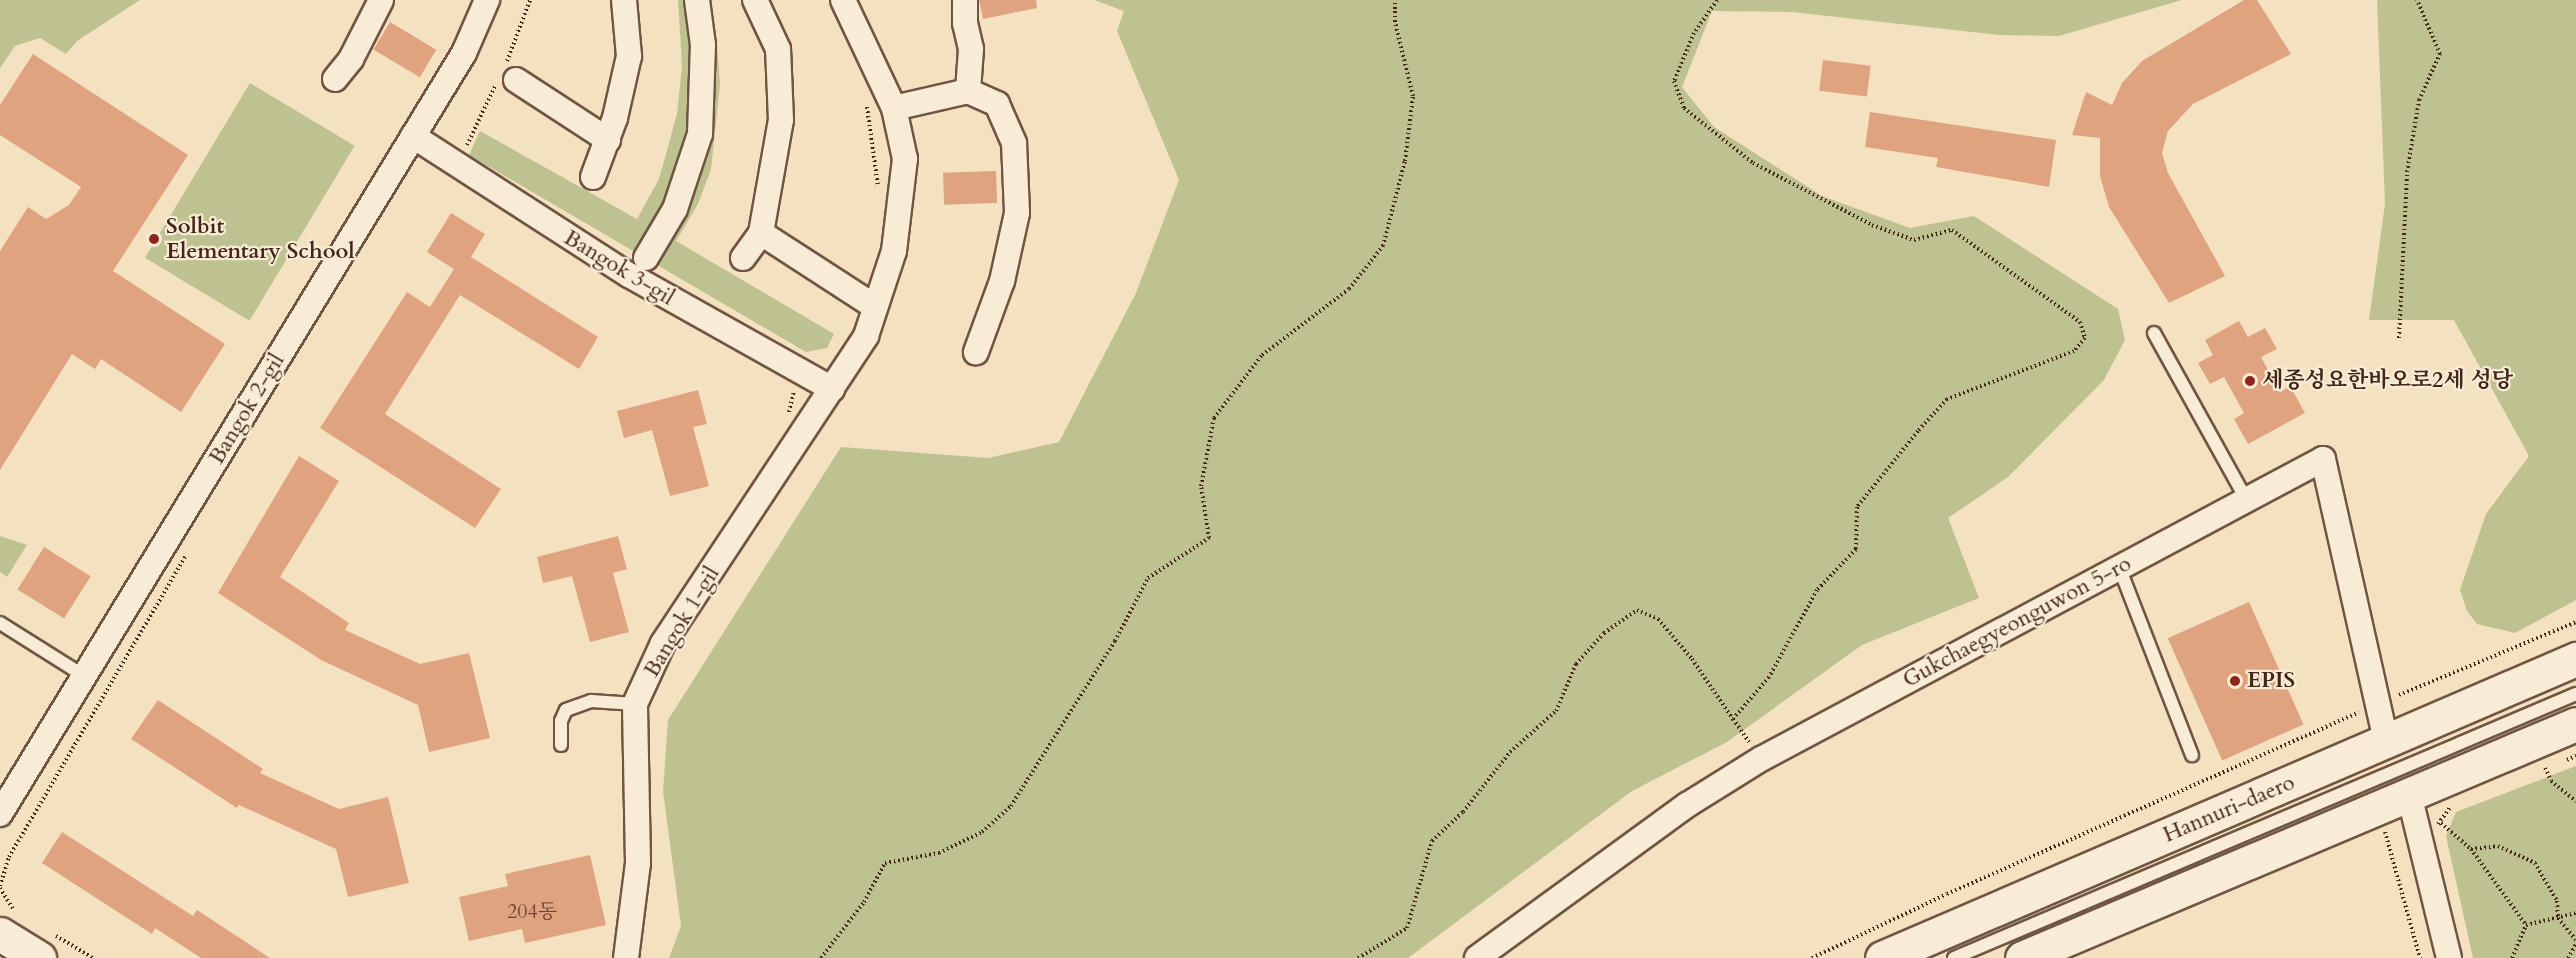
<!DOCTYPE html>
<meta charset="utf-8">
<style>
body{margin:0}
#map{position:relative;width:2576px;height:958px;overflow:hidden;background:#f4e1c0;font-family:Cardo,"Noto Serif KR",serif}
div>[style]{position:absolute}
.green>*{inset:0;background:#bec290;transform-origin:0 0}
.building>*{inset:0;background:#e0a380;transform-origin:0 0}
.path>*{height:4px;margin-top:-2px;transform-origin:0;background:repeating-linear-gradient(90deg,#442619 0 1.5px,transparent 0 4.5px)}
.roads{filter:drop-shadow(2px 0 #705543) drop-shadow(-2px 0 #705543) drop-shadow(0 2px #705543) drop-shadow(0 -2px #705543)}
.lane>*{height:12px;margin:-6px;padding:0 6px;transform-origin:6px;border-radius:6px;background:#f8ecd6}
.street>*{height:24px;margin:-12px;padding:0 12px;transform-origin:12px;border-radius:12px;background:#f8ecd6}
.secondary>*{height:33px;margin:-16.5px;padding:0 16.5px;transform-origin:16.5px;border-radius:16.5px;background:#f8ecd6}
.dots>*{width:16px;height:16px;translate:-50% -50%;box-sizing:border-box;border:3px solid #f8ecd6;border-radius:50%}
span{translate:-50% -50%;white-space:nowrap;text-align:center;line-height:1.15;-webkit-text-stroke:4.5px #f8ecd6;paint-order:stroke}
.number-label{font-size:20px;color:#6b4533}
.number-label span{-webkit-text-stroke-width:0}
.poi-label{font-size:22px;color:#442619;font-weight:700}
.left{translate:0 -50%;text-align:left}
.street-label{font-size:22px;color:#442619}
</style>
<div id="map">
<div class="green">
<i style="clip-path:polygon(0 0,140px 0,77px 41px,66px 54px,40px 38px,15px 46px,0 68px)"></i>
<i style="clip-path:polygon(678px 0,707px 0,717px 44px,720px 84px,711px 169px,698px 204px,676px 241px,834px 334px,827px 348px,806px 352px,469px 155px,480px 131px,637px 219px,659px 179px,677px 114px,682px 66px)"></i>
<i style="clip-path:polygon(1094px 0,2182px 0,2059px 36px,1999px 35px,1792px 12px,1712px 11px,1682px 87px,1714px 127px,1822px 196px,1910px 228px,1974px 216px,2118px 309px,2125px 340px,2104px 380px,2008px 477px,1948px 518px,1979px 598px,1862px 645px,1727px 742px,1632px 791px,1408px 958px,669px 958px,681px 926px,663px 791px,668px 720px,841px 447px,988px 458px,1059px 442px,1136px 293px,1179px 180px,1117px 31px,1124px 11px)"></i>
<i style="clip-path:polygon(2377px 0,2576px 0,2576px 600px,2515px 633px,2477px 624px,2467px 611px,2460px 590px,2486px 514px,2529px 456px,2454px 320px,2369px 320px,2385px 204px)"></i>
<i style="left:250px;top:83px;width:122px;height:204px;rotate:31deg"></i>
<i style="clip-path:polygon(0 536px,27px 545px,7px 577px,0 572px)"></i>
<i style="clip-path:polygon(2576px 766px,2576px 958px,2473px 958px,2446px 836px,2456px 812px)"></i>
</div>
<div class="building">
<i style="clip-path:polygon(979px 0,1036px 0,1037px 8px,983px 19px)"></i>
<i style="clip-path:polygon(2244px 0,2257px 0,2291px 54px,2193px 104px,2168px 131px,2162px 153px,2168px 173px,2225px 276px,2169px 303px,2109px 207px,2100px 176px,2100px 138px,2072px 135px,2086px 92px,2112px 105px,2122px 83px,2142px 61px)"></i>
<i style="left:390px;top:22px;width:54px;height:32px;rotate:31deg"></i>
<i style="clip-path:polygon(33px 54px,188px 155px,113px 271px,225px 344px,181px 412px,101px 359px,95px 369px,72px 354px,0 470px,0 251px,28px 207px,46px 219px,69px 205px,81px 187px,0 135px,0 105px)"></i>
<i style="left:1823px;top:60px;width:48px;height:31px;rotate:7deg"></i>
<i style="clip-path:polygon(1870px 112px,2056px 140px,2049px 187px,1936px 167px,1938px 158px,1865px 147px)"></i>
<i style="left:996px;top:171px;width:32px;height:53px;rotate:88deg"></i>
<i style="clip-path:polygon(451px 213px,485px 234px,471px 257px,598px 337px,579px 369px,460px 295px,385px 414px,501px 489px,475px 528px,320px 428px,407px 292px,430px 307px,454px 269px,427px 252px)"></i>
<i style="clip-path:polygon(2239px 321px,2248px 337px,2265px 328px,2277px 349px,2261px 357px,2280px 392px,2290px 386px,2305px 413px,2248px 444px,2234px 419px,2244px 413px,2224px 377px,2210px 384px,2198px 363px,2213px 355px,2205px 340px)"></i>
<i style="clip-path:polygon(698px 390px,707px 424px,693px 427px,709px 486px,670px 496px,652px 430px,624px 438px,617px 411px)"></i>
<i style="clip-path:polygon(299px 456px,339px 481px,280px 577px,349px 623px,345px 630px,420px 664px,469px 653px,490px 738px,429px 752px,418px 705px,321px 660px,218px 593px)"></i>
<i style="clip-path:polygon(618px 536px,627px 569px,613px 573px,629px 632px,590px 642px,572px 576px,543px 583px,537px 557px)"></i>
<i style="left:44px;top:547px;width:55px;height:50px;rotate:32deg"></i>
<i style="left:2249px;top:602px;width:134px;height:89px;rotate:66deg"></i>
<i style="clip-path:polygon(158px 700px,263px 769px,260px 773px,339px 809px,388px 797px,409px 883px,348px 897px,336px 849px,239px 805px,237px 808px,131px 739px)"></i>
<i style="clip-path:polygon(62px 832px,193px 916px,197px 910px,270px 958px,201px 958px,155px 928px,152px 934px,42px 863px)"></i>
<i style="clip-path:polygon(590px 855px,606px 925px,525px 943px,522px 929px,469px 941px,459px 897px,508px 886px,505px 874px)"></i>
</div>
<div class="path">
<i style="left:1717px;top:0;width:40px;rotate:124.9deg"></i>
<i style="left:1694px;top:33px;width:52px;rotate:112.6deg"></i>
<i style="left:1674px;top:81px;width:29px;rotate:70deg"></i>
<i style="left:1684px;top:108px;width:88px;rotate:38.6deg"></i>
<i style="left:1753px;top:163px;width:134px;rotate:27.5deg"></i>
<i style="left:1872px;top:225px;width:45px;rotate:19.7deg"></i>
<i style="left:1914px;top:240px;width:39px;rotate:-15deg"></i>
<i style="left:1952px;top:230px;width:158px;rotate:35.7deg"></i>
<i style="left:2080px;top:322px;width:17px;rotate:73deg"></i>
<i style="left:2085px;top:338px;width:17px;rotate:130deg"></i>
<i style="left:2074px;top:351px;width:136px;rotate:159.3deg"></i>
<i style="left:1947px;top:399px;width:43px;rotate:132.2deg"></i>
<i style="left:1918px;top:431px;width:97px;rotate:128.8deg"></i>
<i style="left:1857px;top:507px;width:42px;rotate:91.4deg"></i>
<i style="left:1856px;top:549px;width:57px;rotate:133.6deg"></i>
<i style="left:1817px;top:590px;width:99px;rotate:118.9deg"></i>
<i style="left:1769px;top:677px;width:55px;rotate:130.6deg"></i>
<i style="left:1733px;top:719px;width:28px;rotate:55deg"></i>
<i style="left:507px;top:61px;width:65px;rotate:-69.3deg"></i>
<i style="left:867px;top:107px;width:80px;rotate:82.1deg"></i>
<i style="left:467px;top:145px;width:65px;rotate:-64.6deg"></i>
<i style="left:2399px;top:338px;width:166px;rotate:-87.2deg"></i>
<i style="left:2407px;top:172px;width:73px;rotate:-80.5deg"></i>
<i style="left:2419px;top:100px;width:51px;rotate:-65.5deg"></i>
<i style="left:2440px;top:54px;width:59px;rotate:-113.1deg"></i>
<i style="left:789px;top:412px;width:22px;rotate:-77deg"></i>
<i style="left:2399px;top:695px;width:191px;rotate:-22.4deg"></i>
<i style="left:2567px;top:760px;width:10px;rotate:-24deg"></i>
<i style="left:2545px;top:768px;width:14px;rotate:65deg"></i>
<i style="left:2551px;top:781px;width:32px;rotate:39deg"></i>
<i style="left:2441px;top:823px;width:40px;rotate:41deg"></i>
<i style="left:2471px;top:849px;width:94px;rotate:54.1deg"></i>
<i style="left:2438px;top:824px;width:22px;rotate:-54deg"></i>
<i style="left:2385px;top:832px;width:131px;rotate:74.5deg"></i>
<i style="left:2471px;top:849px;width:27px;rotate:-6deg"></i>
<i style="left:2498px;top:846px;width:41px;rotate:24.7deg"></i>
<i style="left:2535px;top:863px;width:44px;rotate:59.9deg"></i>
<i style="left:2557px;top:901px;width:17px;rotate:87deg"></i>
<i style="left:2558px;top:918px;width:28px;rotate:51deg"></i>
<i style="left:0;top:886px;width:30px;rotate:-73deg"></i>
<i style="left:9px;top:857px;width:348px;rotate:-59.6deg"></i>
<i style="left:0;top:888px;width:26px;rotate:58deg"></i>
<i style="left:56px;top:936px;width:43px;rotate:30.7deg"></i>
<i style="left:821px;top:958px;width:71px;rotate:-52.5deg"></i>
<i style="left:864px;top:902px;width:44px;rotate:-61.7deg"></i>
<i style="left:885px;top:863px;width:55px;rotate:-10.5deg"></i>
<i style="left:939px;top:853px;width:48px;rotate:-26deg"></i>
<i style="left:982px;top:832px;width:39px;rotate:-42deg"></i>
<i style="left:1011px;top:806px;width:195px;rotate:-57.8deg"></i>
<i style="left:1115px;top:641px;width:71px;rotate:-62.4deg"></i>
<i style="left:1148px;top:578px;width:73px;rotate:-33.3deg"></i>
<i style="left:1209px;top:538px;width:53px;rotate:-98.7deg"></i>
<i style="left:1201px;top:486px;width:69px;rotate:-79.2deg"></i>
<i style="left:1214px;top:418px;width:79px;rotate:-52.7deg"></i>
<i style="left:1262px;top:355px;width:109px;rotate:-37.2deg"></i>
<i style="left:1349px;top:289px;width:55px;rotate:-51.7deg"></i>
<i style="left:1383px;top:246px;width:88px;rotate:-75.5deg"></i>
<i style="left:1405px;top:161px;width:65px;rotate:-83deg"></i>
<i style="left:1413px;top:96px;width:76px;rotate:-103.7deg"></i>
<i style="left:1395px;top:22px;width:22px;rotate:-90deg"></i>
<i style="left:1358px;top:958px;width:57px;rotate:-31.5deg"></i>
<i style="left:1407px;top:928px;width:91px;rotate:-74deg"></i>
<i style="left:1432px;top:841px;width:42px;rotate:-43.1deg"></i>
<i style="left:1463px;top:812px;width:76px;rotate:-51.9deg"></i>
<i style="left:1510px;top:752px;width:62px;rotate:-41.7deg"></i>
<i style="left:1556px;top:711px;width:51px;rotate:-66.9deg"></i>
<i style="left:1576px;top:664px;width:42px;rotate:-47.9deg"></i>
<i style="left:1604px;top:633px;width:40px;rotate:-34.9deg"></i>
<i style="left:1637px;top:610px;width:23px;rotate:23deg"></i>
<i style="left:1658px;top:619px;width:52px;rotate:49.6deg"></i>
<i style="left:1692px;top:659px;width:73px;rotate:55.7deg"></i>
<i style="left:1812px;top:958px;width:149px;rotate:-25.4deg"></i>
<i style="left:1947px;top:894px;width:450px;rotate:-23.8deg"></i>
<i style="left:2512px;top:958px;width:36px;rotate:-67deg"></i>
<i style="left:2526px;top:925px;width:51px;rotate:-13.5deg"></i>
<i style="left:2568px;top:958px;width:16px;rotate:-60deg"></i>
</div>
<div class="roads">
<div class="lane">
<i style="left:2154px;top:333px;width:190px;rotate:61deg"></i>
<i style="left:2119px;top:567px;width:202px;rotate:68.8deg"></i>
<i style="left:0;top:623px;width:99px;rotate:32.2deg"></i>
<i style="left:561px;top:745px;width:24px;rotate:-90deg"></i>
<i style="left:561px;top:721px;width:12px;rotate:-66deg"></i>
<i style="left:566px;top:710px;width:27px;rotate:-20deg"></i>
<i style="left:591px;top:701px;width:44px;rotate:3.9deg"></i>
<i style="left:1954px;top:958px;width:676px;rotate:-23deg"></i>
</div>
<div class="street">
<i style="left:965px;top:0;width:23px;rotate:90deg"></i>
<i style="left:965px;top:23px;width:27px;rotate:77deg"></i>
<i style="left:971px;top:49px;width:42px;rotate:94.1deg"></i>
<i style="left:335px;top:79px;width:26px;rotate:-51deg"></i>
<i style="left:351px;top:59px;width:66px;rotate:-63deg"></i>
<i style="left:516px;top:80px;width:110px;rotate:33.1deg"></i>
<i style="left:894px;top:108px;width:76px;rotate:-12.9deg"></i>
<i style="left:968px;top:91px;width:32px;rotate:24deg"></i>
<i style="left:997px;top:104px;width:43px;rotate:66.4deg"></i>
<i style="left:1014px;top:143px;width:70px;rotate:87.5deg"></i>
<i style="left:1017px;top:213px;width:70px;rotate:102.4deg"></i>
<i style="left:1002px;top:281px;width:76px;rotate:110.1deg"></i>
<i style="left:413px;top:136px;width:257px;rotate:32.8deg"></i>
<i style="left:629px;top:275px;width:233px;rotate:29.3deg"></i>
<i style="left:593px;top:177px;width:63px;rotate:-69.6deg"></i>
<i style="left:615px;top:118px;width:64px;rotate:-77.3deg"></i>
<i style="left:629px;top:56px;width:56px;rotate:-95.1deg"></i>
<i style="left:761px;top:233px;width:135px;rotate:32.9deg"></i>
<i style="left:646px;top:258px;width:57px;rotate:-59.4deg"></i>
<i style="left:675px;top:209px;width:79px;rotate:-71.6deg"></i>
<i style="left:700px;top:134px;width:89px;rotate:-88.1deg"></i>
<i style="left:703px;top:45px;width:45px;rotate:-97.6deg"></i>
<i style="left:743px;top:258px;width:31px;rotate:-54deg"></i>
<i style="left:761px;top:233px;width:115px;rotate:-80deg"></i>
<i style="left:781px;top:120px;width:71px;rotate:-92.4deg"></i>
<i style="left:778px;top:49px;width:54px;rotate:-115.1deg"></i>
<i style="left:2409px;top:794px;width:169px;rotate:76.3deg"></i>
<i style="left:0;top:814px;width:891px;rotate:-58.63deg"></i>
<i style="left:464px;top:53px;width:58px;rotate:-66.5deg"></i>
<i style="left:626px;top:958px;width:96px;rotate:-82.8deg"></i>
<i style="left:638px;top:863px;width:159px;rotate:-91.1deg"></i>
<i style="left:635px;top:704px;width:67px;rotate:-65.3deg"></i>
<i style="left:663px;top:643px;width:368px;rotate:-56.5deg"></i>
<i style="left:866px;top:336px;width:89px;rotate:-71.8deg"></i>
<i style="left:894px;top:251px;width:93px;rotate:-83.2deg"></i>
<i style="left:905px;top:159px;width:52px;rotate:-102.2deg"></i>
<i style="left:894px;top:108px;width:119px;rotate:-115.3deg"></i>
<i style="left:1477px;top:958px;width:260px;rotate:-36.1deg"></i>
<i style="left:1687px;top:805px;width:87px;rotate:-31.9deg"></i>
<i style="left:1761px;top:759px;width:637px;rotate:-28.09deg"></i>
<i style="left:2323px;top:459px;width:289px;rotate:77.4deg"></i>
</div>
<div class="secondary">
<i style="left:0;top:934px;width:46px;rotate:31.6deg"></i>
<i style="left:1882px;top:958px;width:756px;rotate:-23.31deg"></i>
<i style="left:2022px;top:958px;width:601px;rotate:-22.9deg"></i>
</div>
</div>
<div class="dots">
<i style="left:154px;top:239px;background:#8f2418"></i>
<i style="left:2250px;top:381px;background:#8f2418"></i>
<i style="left:2235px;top:681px;background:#8f2418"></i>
</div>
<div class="number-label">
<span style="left:532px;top:911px">204동</span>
</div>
<div class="poi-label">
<span class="left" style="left:166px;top:239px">Solbit<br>Elementary School</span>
<span class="left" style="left:2262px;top:381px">세종성요한바오로2세 성당</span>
<span class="left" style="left:2247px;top:681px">EPIS</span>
</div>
<div class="street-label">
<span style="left:619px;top:268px;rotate:31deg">Bangok 3-gil</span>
<span style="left:247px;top:409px;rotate:-59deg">Bangok 2-gil</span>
<span style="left:682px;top:622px;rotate:-59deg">Bangok 1-gil</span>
<span style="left:2017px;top:622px;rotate:-28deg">Gukchaegyeonguwon 5-ro</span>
<span style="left:2229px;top:809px;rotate:-23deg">Hannuri-daero</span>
</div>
</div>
